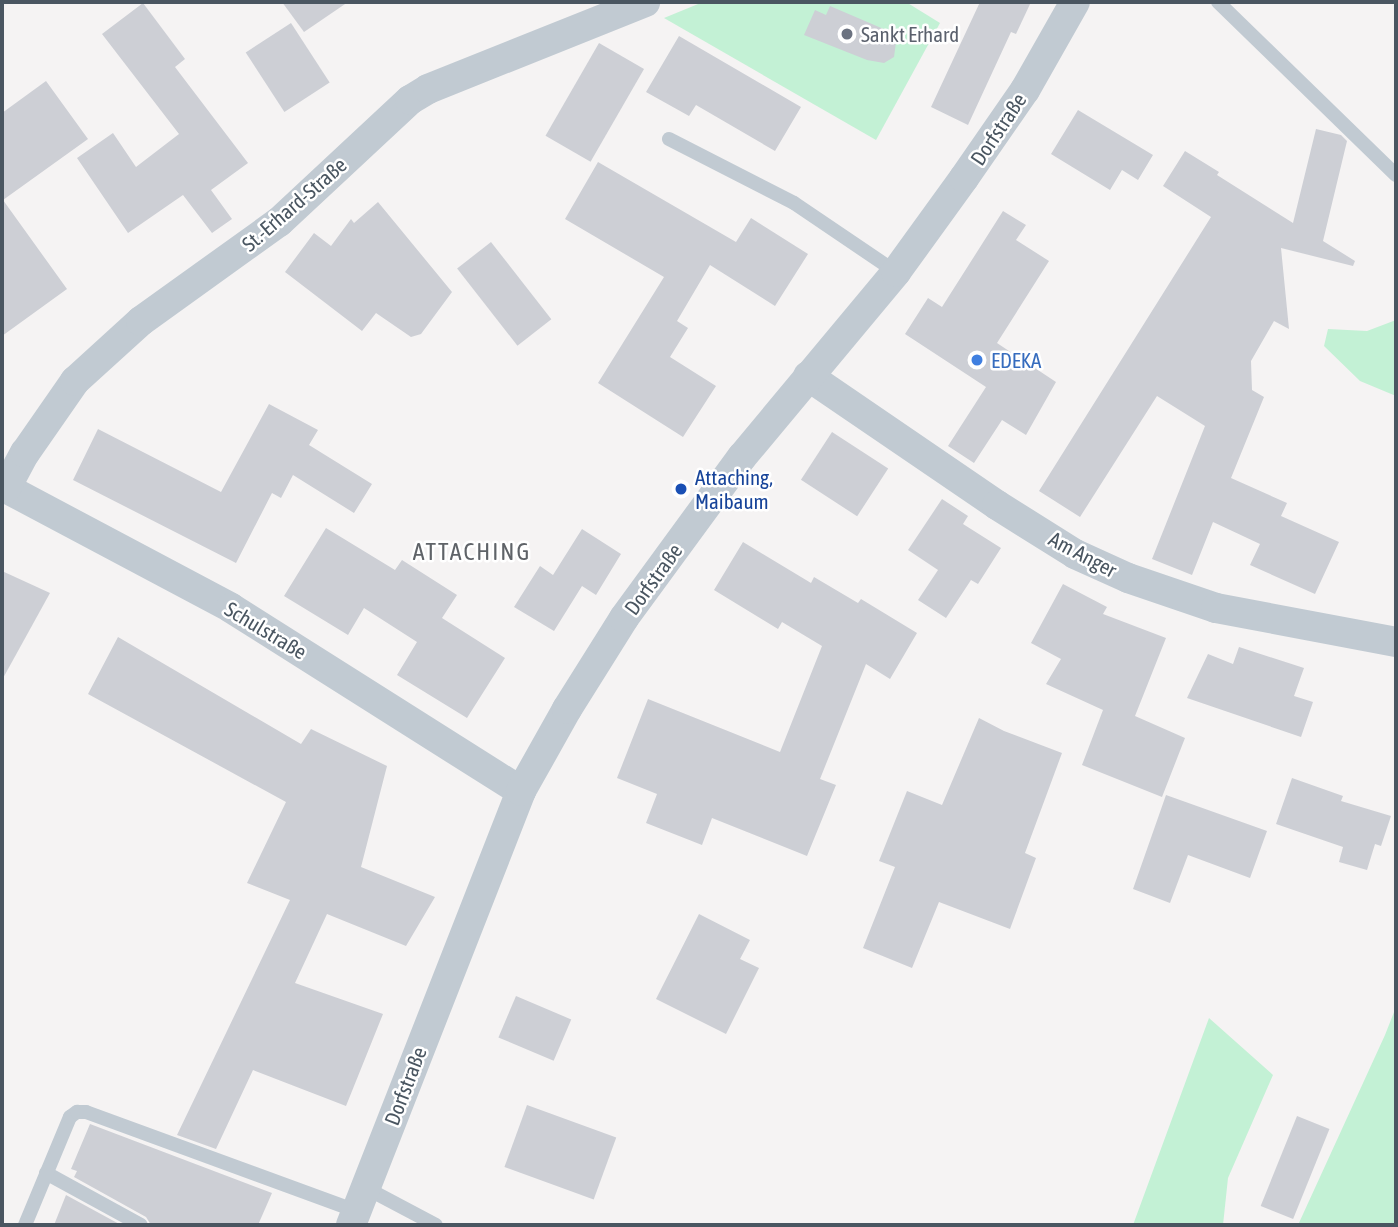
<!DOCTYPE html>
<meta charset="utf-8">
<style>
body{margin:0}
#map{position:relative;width:1398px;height:1227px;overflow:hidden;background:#f5f3f3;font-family:"Asap Condensed",sans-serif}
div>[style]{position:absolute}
.green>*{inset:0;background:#c3f1d5}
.building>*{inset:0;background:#cdcfd5;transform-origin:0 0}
.lane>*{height:14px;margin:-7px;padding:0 7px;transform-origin:7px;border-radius:7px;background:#c1cad2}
.street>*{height:30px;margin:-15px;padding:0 15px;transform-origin:15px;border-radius:15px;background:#c1cad2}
.dots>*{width:19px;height:19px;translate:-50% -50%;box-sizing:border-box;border:4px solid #fff;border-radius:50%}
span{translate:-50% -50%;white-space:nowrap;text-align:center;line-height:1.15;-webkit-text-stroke:5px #fff;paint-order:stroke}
.worship-label{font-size:21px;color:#5b616d}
.left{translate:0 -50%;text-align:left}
.street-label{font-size:21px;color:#4a5661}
.shop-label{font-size:21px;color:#366cbe}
.transit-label{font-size:21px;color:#164399}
.quarter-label{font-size:24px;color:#5f6368;letter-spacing:2px}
.frame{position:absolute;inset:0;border:4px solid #4a5661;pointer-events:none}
</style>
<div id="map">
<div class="green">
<i style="clip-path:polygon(703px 2px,906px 2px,940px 23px,876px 140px,664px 18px)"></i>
<i style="clip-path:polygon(1396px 320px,1396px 396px,1360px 381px,1324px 346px,1328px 329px,1367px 331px)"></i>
<i style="clip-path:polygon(1396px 1007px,1396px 1225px,1298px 1225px,1385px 1035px)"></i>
<i style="clip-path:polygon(1209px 1018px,1273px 1075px,1228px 1178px,1223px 1225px,1133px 1225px)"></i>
</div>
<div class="building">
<i style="clip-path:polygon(282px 2px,348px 2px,304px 32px)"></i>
<i style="clip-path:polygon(980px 2px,1031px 2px,1016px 34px,1011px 32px,968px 125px,931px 107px)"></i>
<i style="clip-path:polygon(143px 3px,185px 59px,175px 67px,248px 163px,211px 190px,232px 219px,212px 233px,183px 195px,128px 233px,77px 158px,113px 133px,136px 167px,179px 134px,102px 34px)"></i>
<i style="clip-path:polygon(830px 6px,886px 30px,896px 42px,894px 57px,884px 63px,867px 60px,804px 35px,815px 10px,826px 15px)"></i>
<i style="left:291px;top:23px;width:71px;height:54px;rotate:57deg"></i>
<i style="clip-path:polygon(679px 36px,801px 107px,775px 151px,696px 105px,689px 116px,646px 92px)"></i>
<i style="left:599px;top:43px;width:52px;height:107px;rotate:30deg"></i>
<i style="clip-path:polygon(46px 81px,88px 139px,3px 200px,67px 289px,2px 336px,2px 113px)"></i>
<i style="clip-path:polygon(1078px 110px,1153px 155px,1138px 180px,1122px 170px,1110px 190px,1051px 154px)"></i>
<i style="clip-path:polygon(1316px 129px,1341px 135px,1347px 141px,1323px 241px,1355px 261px,1353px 266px,1281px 248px,1289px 329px,1274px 321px,1251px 361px,1252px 390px,1264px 397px,1231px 478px,1287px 503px,1281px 516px,1339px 542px,1315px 594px,1250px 565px,1260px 544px,1213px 522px,1192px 575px,1152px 559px,1205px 426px,1157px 396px,1080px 517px,1039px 491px,1211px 217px,1163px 186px,1185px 151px,1219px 172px,1217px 175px,1293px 223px)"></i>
<i style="clip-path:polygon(598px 162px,736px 242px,751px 218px,808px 254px,775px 306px,710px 265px,677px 321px,688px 328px,670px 357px,716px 386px,683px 437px,598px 383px,664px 277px,565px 219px)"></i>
<i style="clip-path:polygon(378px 202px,452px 292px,421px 334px,411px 337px,376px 313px,362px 331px,285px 272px,314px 233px,331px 246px,351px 219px,354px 223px)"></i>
<i style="clip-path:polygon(1003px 211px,1026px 225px,1016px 240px,1049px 261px,997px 343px,1056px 382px,1026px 435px,1002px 420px,974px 463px,948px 446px,986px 387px,905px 334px,928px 298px,942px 307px)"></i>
<i style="left:491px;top:242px;width:98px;height:43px;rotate:52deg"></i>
<i style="clip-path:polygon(269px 404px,318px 430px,309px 445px,372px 484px,354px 513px,293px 475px,281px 498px,272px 493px,236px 563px,73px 480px,98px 429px,221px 492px)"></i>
<i style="left:832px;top:432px;width:67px;height:57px;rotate:33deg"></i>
<i style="clip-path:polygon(942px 499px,968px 516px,963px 524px,1001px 548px,978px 584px,971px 580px,946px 618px,918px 600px,938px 570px,908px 550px)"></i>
<i style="clip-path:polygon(326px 528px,395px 570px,402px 560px,457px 595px,442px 618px,505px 658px,467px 718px,397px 675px,417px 642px,364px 608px,348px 635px,284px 596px)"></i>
<i style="clip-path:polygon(582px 529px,621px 554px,596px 595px,582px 586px,554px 631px,514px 607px,540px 566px,553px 575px)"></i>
<i style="clip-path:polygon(743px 542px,811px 583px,814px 577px,858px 603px,861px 599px,917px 633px,890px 679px,866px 664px,820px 779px,836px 785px,807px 856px,712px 818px,702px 845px,646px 823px,657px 794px,617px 778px,648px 699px,780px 752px,822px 646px,782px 622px,778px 629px,714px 590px)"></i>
<i style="clip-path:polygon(2px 571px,50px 593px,2px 680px)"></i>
<i style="clip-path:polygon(1063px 584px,1107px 607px,1103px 614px,1166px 638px,1135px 716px,1185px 738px,1162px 797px,1082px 765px,1103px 710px,1046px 684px,1061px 659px,1031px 643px)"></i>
<i style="clip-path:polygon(118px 637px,301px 744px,311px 729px,387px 766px,361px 867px,435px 897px,406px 946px,327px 914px,295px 983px,383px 1014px,346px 1106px,253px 1070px,216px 1149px,177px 1135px,290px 900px,247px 883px,286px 802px,88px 694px)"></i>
<i style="clip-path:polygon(1239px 647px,1304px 668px,1294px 696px,1313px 702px,1301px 737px,1187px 698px,1208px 654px,1233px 664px)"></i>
<i style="clip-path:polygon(979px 718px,1004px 731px,1062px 753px,1025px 853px,1036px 858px,1010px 929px,939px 902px,912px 968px,863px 948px,895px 867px,879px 861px,907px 791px,942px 805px)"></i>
<i style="clip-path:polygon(1292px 778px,1343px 796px,1341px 801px,1391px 816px,1381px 846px,1375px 844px,1367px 870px,1339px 862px,1343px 847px,1276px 824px)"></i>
<i style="clip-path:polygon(1166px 795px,1267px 831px,1250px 878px,1188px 855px,1170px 903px,1133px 889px)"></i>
<i style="clip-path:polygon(699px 914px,750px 940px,740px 959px,759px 968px,726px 1034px,656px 999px)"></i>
<i style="left:516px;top:996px;width:60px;height:45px;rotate:23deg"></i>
<i style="left:527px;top:1105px;width:95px;height:66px;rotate:20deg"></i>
<i style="left:1297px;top:1116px;width:35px;height:97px;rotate:22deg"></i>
<i style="clip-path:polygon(90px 1124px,272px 1193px,258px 1225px,151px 1225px,146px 1217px,74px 1177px,77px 1171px,71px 1169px)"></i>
<i style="clip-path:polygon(66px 1195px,121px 1225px,54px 1225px)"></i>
</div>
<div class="lane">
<i style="left:1218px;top:2px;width:248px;rotate:44.2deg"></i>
<i style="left:669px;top:139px;width:140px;rotate:27.1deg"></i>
<i style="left:794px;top:203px;width:123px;rotate:34.1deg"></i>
<i style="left:46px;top:1173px;width:108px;rotate:28.7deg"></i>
<i style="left:366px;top:1188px;width:79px;rotate:27.9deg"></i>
<i style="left:25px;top:1225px;width:117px;rotate:-67.4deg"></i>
<i style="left:70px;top:1117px;width:9px;rotate:-36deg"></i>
<i style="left:77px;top:1112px;width:9px"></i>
<i style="left:86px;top:1112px;width:289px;rotate:20.1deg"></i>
</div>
<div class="street">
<i style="left:808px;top:376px;width:229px;rotate:34.3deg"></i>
<i style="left:997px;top:505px;width:92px;rotate:32.1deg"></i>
<i style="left:1075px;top:554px;width:58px;rotate:24.4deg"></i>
<i style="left:1128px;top:578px;width:93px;rotate:18.8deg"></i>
<i style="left:1216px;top:608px;width:183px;rotate:10.7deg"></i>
<i style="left:2px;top:486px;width:259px;rotate:28deg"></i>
<i style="left:231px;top:608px;width:343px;rotate:32.3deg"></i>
<i style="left:6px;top:488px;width:40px;rotate:-62deg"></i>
<i style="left:25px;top:453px;width:88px;rotate:-55.2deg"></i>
<i style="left:75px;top:381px;width:89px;rotate:-42.3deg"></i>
<i style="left:141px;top:321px;width:170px;rotate:-35.7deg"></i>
<i style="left:279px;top:222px;width:179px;rotate:-43deg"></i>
<i style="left:410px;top:100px;width:21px;rotate:-31deg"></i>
<i style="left:428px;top:89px;width:234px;rotate:-21.8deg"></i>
<i style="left:351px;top:1225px;width:466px;rotate:-68.6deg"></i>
<i style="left:521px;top:791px;width:94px;rotate:-60.7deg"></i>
<i style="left:567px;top:709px;width:107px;rotate:-57.9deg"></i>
<i style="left:624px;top:618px;width:200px;rotate:-53.8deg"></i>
<i style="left:742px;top:457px;width:241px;rotate:-50.2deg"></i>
<i style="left:896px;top:272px;width:116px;rotate:-54.1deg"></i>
<i style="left:964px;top:178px;width:107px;rotate:-55.3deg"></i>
<i style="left:1025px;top:90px;width:101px;rotate:-60.4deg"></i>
</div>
<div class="dots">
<i style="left:847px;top:34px;background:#6b7280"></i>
<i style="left:977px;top:360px;background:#3f7fe0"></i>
<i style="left:681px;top:489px;background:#1a4fb4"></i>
</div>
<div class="worship-label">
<span class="left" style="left:861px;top:34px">Sankt Erhard</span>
</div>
<div class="street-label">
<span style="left:998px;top:129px;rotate:-56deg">Dorfstraße</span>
<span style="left:294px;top:204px;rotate:-41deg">St.-Erhard-Straße</span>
<span style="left:1083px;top:554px;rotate:28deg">Am Anger</span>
<span style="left:653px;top:579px;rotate:-54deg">Dorfstraße</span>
<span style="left:266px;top:630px;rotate:31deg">Schulstraße</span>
<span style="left:405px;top:1086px;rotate:-69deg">Dorfstraße</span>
</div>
<div class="shop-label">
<span class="left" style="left:991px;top:360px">EDEKA</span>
</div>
<div class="transit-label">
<span class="left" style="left:695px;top:489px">Attaching,<br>Maibaum</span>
</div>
<div class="quarter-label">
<span style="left:472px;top:552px">ATTACHING</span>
</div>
<div class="frame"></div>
</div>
